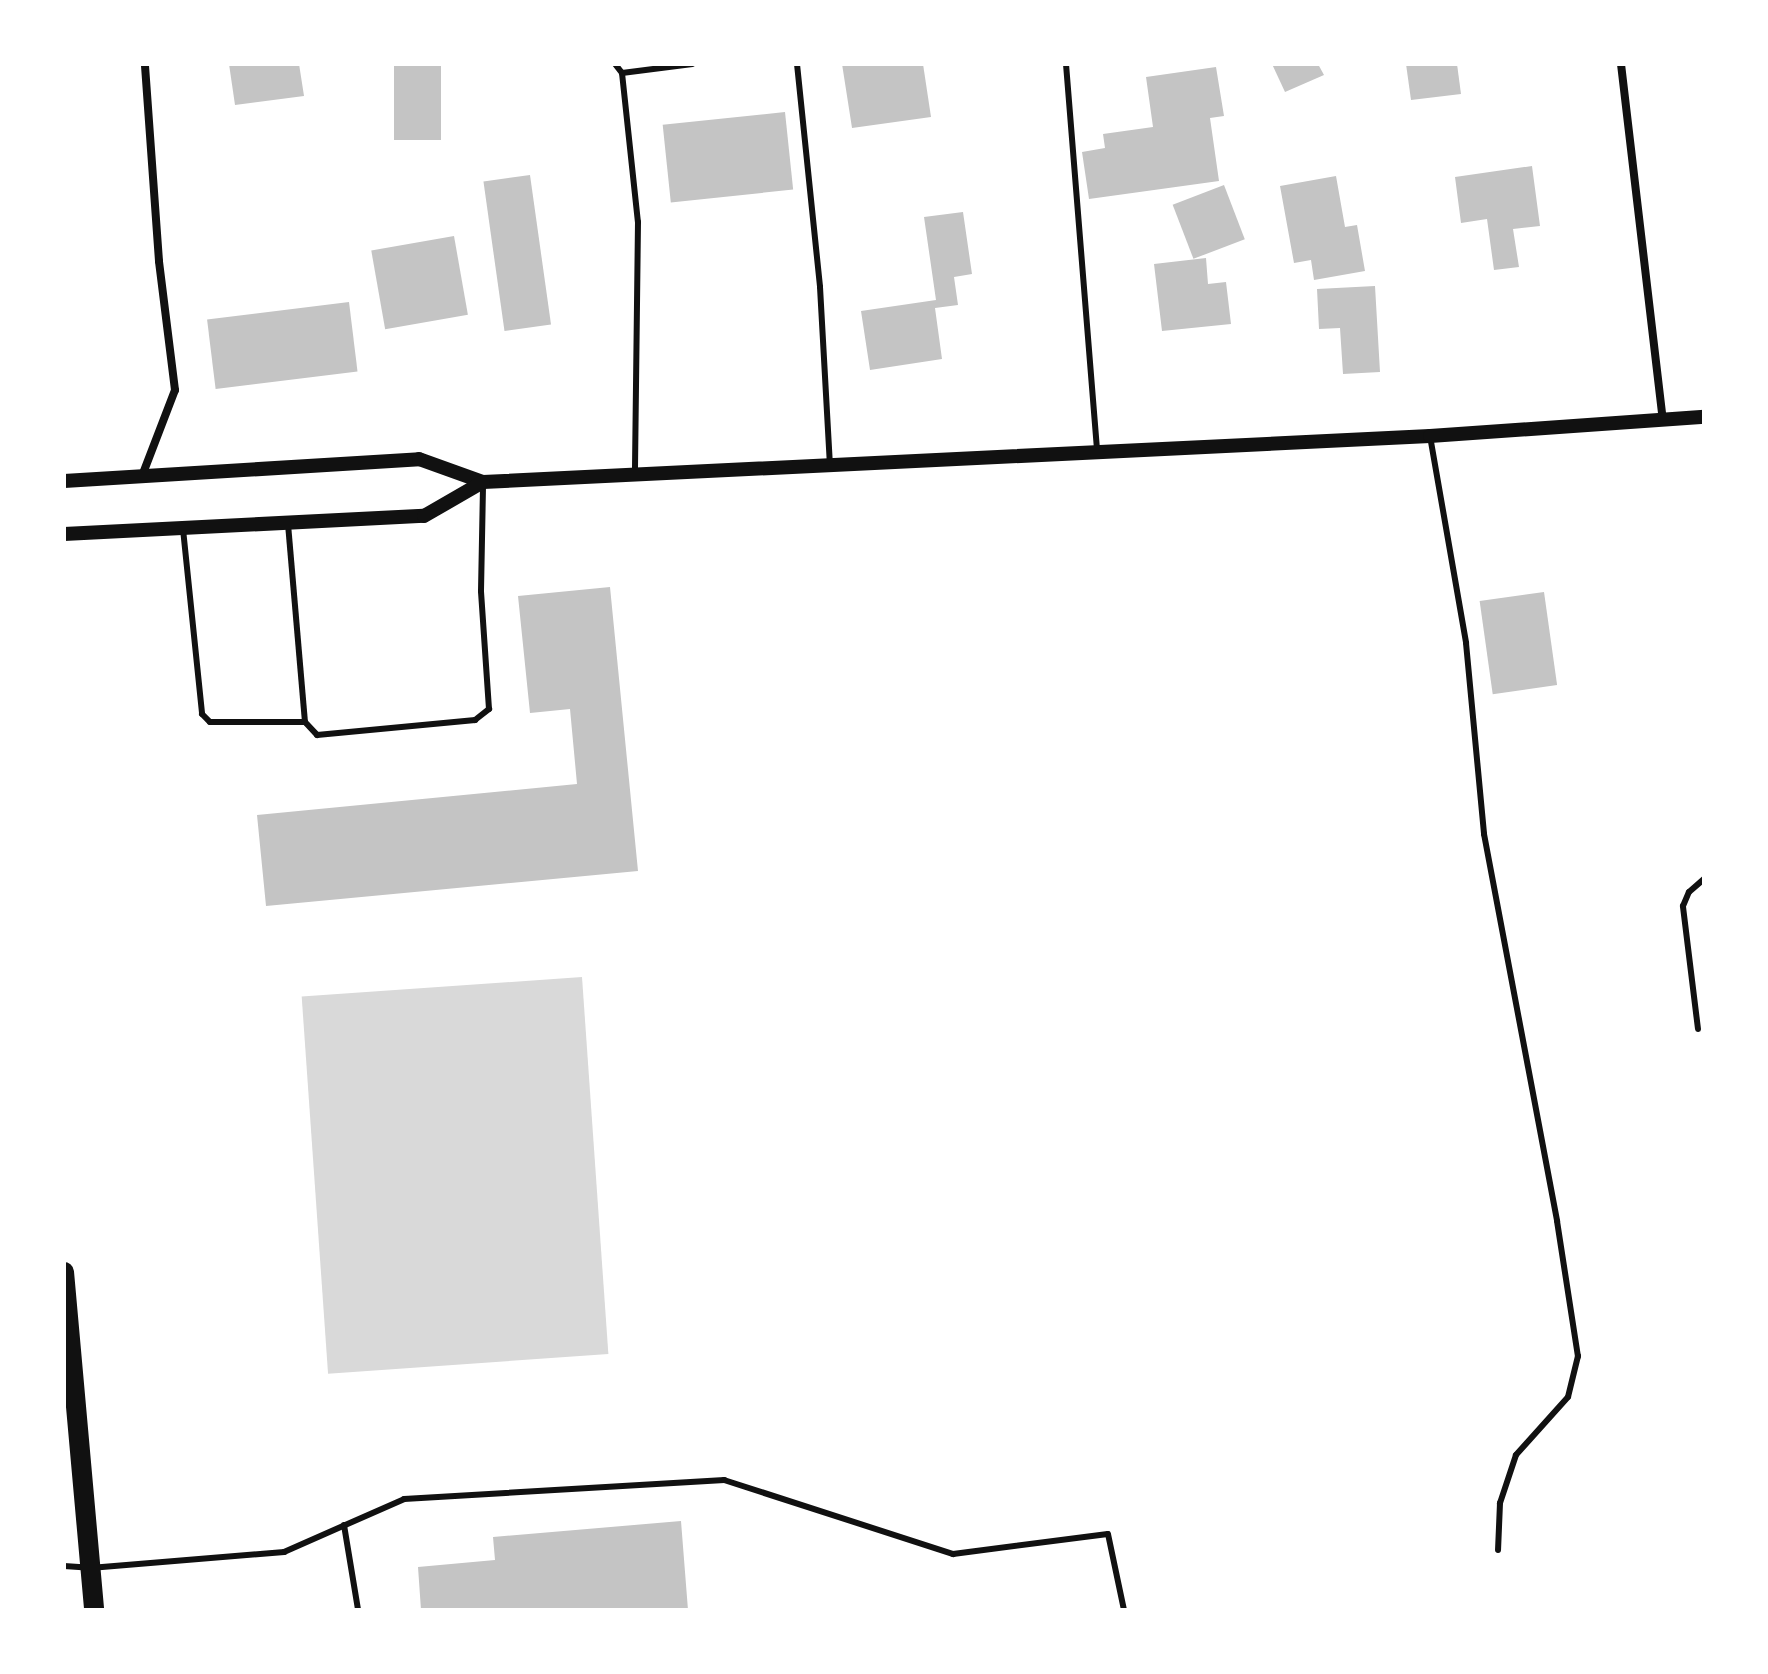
<!DOCTYPE html>
<style>
body{margin:0}
#map{position:relative;width:1768px;height:1674px;overflow:hidden;background:#fff;font-family:"Archivo Narrow",sans-serif}
div>[style]{position:absolute}
.water>*{inset:0;background:#d9d9d9;transform-origin:0 0}
.building>*{inset:0;background:#c4c4c4;transform-origin:0 0}
.service>*{height:6px;margin:-3px;padding:0 3px;transform-origin:3px;border-radius:3px;background:#111}
.minor>*{height:8px;margin:-4px;padding:0 4px;transform-origin:4px;border-radius:4px;background:#111}
.tertiary>*{height:14px;margin:-7px;padding:0 7px;transform-origin:7px;border-radius:7px;background:#111}
.primary>*{height:20px;margin:-10px;padding:0 10px;transform-origin:10px;border-radius:10px;background:#111}
span{translate:-50% -50%;white-space:nowrap;text-align:center;line-height:1.15;-webkit-text-stroke:6px #fff;paint-order:stroke}
.frame{position:absolute;inset:0;border:66px solid #fff;pointer-events:none}
</style>
<div id="map">
<div class="water">
<i style="left:582px;top:977px;width:378px;height:281px;rotate:86deg"></i>
</div>
<div class="building">
<i style="clip-path:polygon(229px 64px,299px 64px,304px 96px,235px 105px)"></i>
<i style="left:394px;top:64px;width:47px;height:76px"></i>
<i style="clip-path:polygon(842px 64px,923px 64px,931px 117px,852px 128px)"></i>
<i style="clip-path:polygon(1272px 64px,1318px 64px,1324px 75px,1285px 92px)"></i>
<i style="clip-path:polygon(1406px 64px,1457px 64px,1461px 94px,1411px 100px)"></i>
<i style="clip-path:polygon(1216px 67px,1224px 116px,1210px 118px,1219px 181px,1089px 199px,1082px 152px,1105px 148px,1103px 134px,1153px 127px,1146px 77px)"></i>
<i style="left:785px;top:112px;width:78px;height:123px;rotate:84deg"></i>
<i style="clip-path:polygon(1532px 166px,1540px 226px,1513px 229px,1519px 267px,1494px 270px,1487px 219px,1461px 223px,1455px 177px)"></i>
<i style="left:530px;top:175px;width:151px;height:47px;rotate:82deg"></i>
<i style="clip-path:polygon(1336px 176px,1345px 227px,1357px 225px,1365px 271px,1314px 280px,1311px 260px,1294px 263px,1280px 186px)"></i>
<i style="left:1224px;top:185px;width:58px;height:55px;rotate:69deg"></i>
<i style="clip-path:polygon(963px 212px,972px 274px,954px 277px,958px 305px,935px 308px,942px 359px,870px 370px,861px 311px,936px 300px,924px 217px)"></i>
<i style="left:454px;top:236px;width:80px;height:84px;rotate:80deg"></i>
<i style="clip-path:polygon(1206px 258px,1208px 284px,1226px 282px,1231px 324px,1162px 331px,1154px 264px)"></i>
<i style="clip-path:polygon(1375px 286px,1380px 372px,1343px 374px,1340px 328px,1319px 329px,1317px 289px)"></i>
<i style="left:349px;top:302px;width:70px;height:143px;rotate:83deg"></i>
<i style="clip-path:polygon(610px 587px,638px 871px,266px 906px,257px 815px,577px 784px,570px 709px,530px 713px,518px 596px)"></i>
<i style="left:1544px;top:592px;width:94px;height:65px;rotate:82deg"></i>
<i style="clip-path:polygon(681px 1521px,688px 1610px,421px 1610px,418px 1567px,495px 1560px,493px 1537px)"></i>
</div>
<div class="service">
<i style="left:615px;top:64px;width:11px;rotate:52deg"></i>
<i style="left:622px;top:73px;width:150px;rotate:83.9deg"></i>
<i style="left:638px;top:222px;width:253px;rotate:90.7deg"></i>
<i style="left:797px;top:64px;width:224px;rotate:84.1deg"></i>
<i style="left:820px;top:287px;width:179px;rotate:86.8deg"></i>
<i style="left:1066px;top:64px;width:389px;rotate:85.4deg"></i>
<i style="left:622px;top:73px;width:71px;rotate:-7.3deg"></i>
<i style="left:1430px;top:436px;width:210px;rotate:80.1deg"></i>
<i style="left:1466px;top:643px;width:192px;rotate:84.6deg"></i>
<i style="left:1484px;top:834px;width:394px;rotate:79.3deg"></i>
<i style="left:1557px;top:1221px;width:137px;rotate:81.2deg"></i>
<i style="left:1578px;top:1356px;width:42px;rotate:103.7deg"></i>
<i style="left:1568px;top:1397px;width:78px;rotate:131.9deg"></i>
<i style="left:1516px;top:1455px;width:51px;rotate:108.4deg"></i>
<i style="left:1500px;top:1503px;width:47px;rotate:92.4deg"></i>
<i style="left:288px;top:524px;width:199px;rotate:85.1deg"></i>
<i style="left:305px;top:722px;width:18px;rotate:47deg"></i>
<i style="left:317px;top:735px;width:159px;rotate:-5.4deg"></i>
<i style="left:475px;top:720px;width:18px;rotate:-38deg"></i>
<i style="left:489px;top:709px;width:118px;rotate:-93.9deg"></i>
<i style="left:481px;top:591px;width:105px;rotate:-88.9deg"></i>
<i style="left:183px;top:529px;width:186px;rotate:84.1deg"></i>
<i style="left:202px;top:714px;width:11px;rotate:45deg"></i>
<i style="left:210px;top:722px;width:95px"></i>
<i style="left:1698px;top:1029px;width:124px;rotate:-97deg"></i>
<i style="left:1683px;top:906px;width:15px;rotate:-67deg"></i>
<i style="left:1689px;top:892px;width:20px;rotate:-41deg"></i>
<i style="left:344px;top:1525px;width:86px;rotate:80.6deg"></i>
<i style="left:64px;top:1566px;width:26px;rotate:4deg"></i>
<i style="left:90px;top:1568px;width:195px;rotate:-4.7deg"></i>
<i style="left:284px;top:1552px;width:131px;rotate:-23.8deg"></i>
<i style="left:404px;top:1499px;width:321px;rotate:-3.4deg"></i>
<i style="left:724px;top:1480px;width:241px;rotate:17.9deg"></i>
<i style="left:953px;top:1554px;width:156px;rotate:-7.4deg"></i>
<i style="left:1108px;top:1534px;width:78px;rotate:78.1deg"></i>
</div>
<div class="minor">
<i style="left:1621px;top:64px;width:358px;rotate:83.3deg"></i>
<i style="left:142px;top:476px;width:92px;rotate:-69deg"></i>
<i style="left:175px;top:390px;width:130px;rotate:-97.1deg"></i>
<i style="left:159px;top:261px;width:197px;rotate:-94.1deg"></i>
</div>
<div class="tertiary">
<i style="left:64px;top:481px;width:356px;rotate:-3.5deg"></i>
<i style="left:419px;top:459px;width:68px;rotate:19.8deg"></i>
<i style="left:483px;top:482px;width:948px;rotate:-2.78deg"></i>
<i style="left:1430px;top:436px;width:275px;rotate:-4deg"></i>
<i style="left:64px;top:534px;width:360px;rotate:-2.9deg"></i>
<i style="left:424px;top:516px;width:68px;rotate:-30deg"></i>
</div>
<div class="primary">
<i style="left:64px;top:1272px;width:339px;rotate:84.9deg"></i>
</div>
<div class="frame"></div>
</div>
